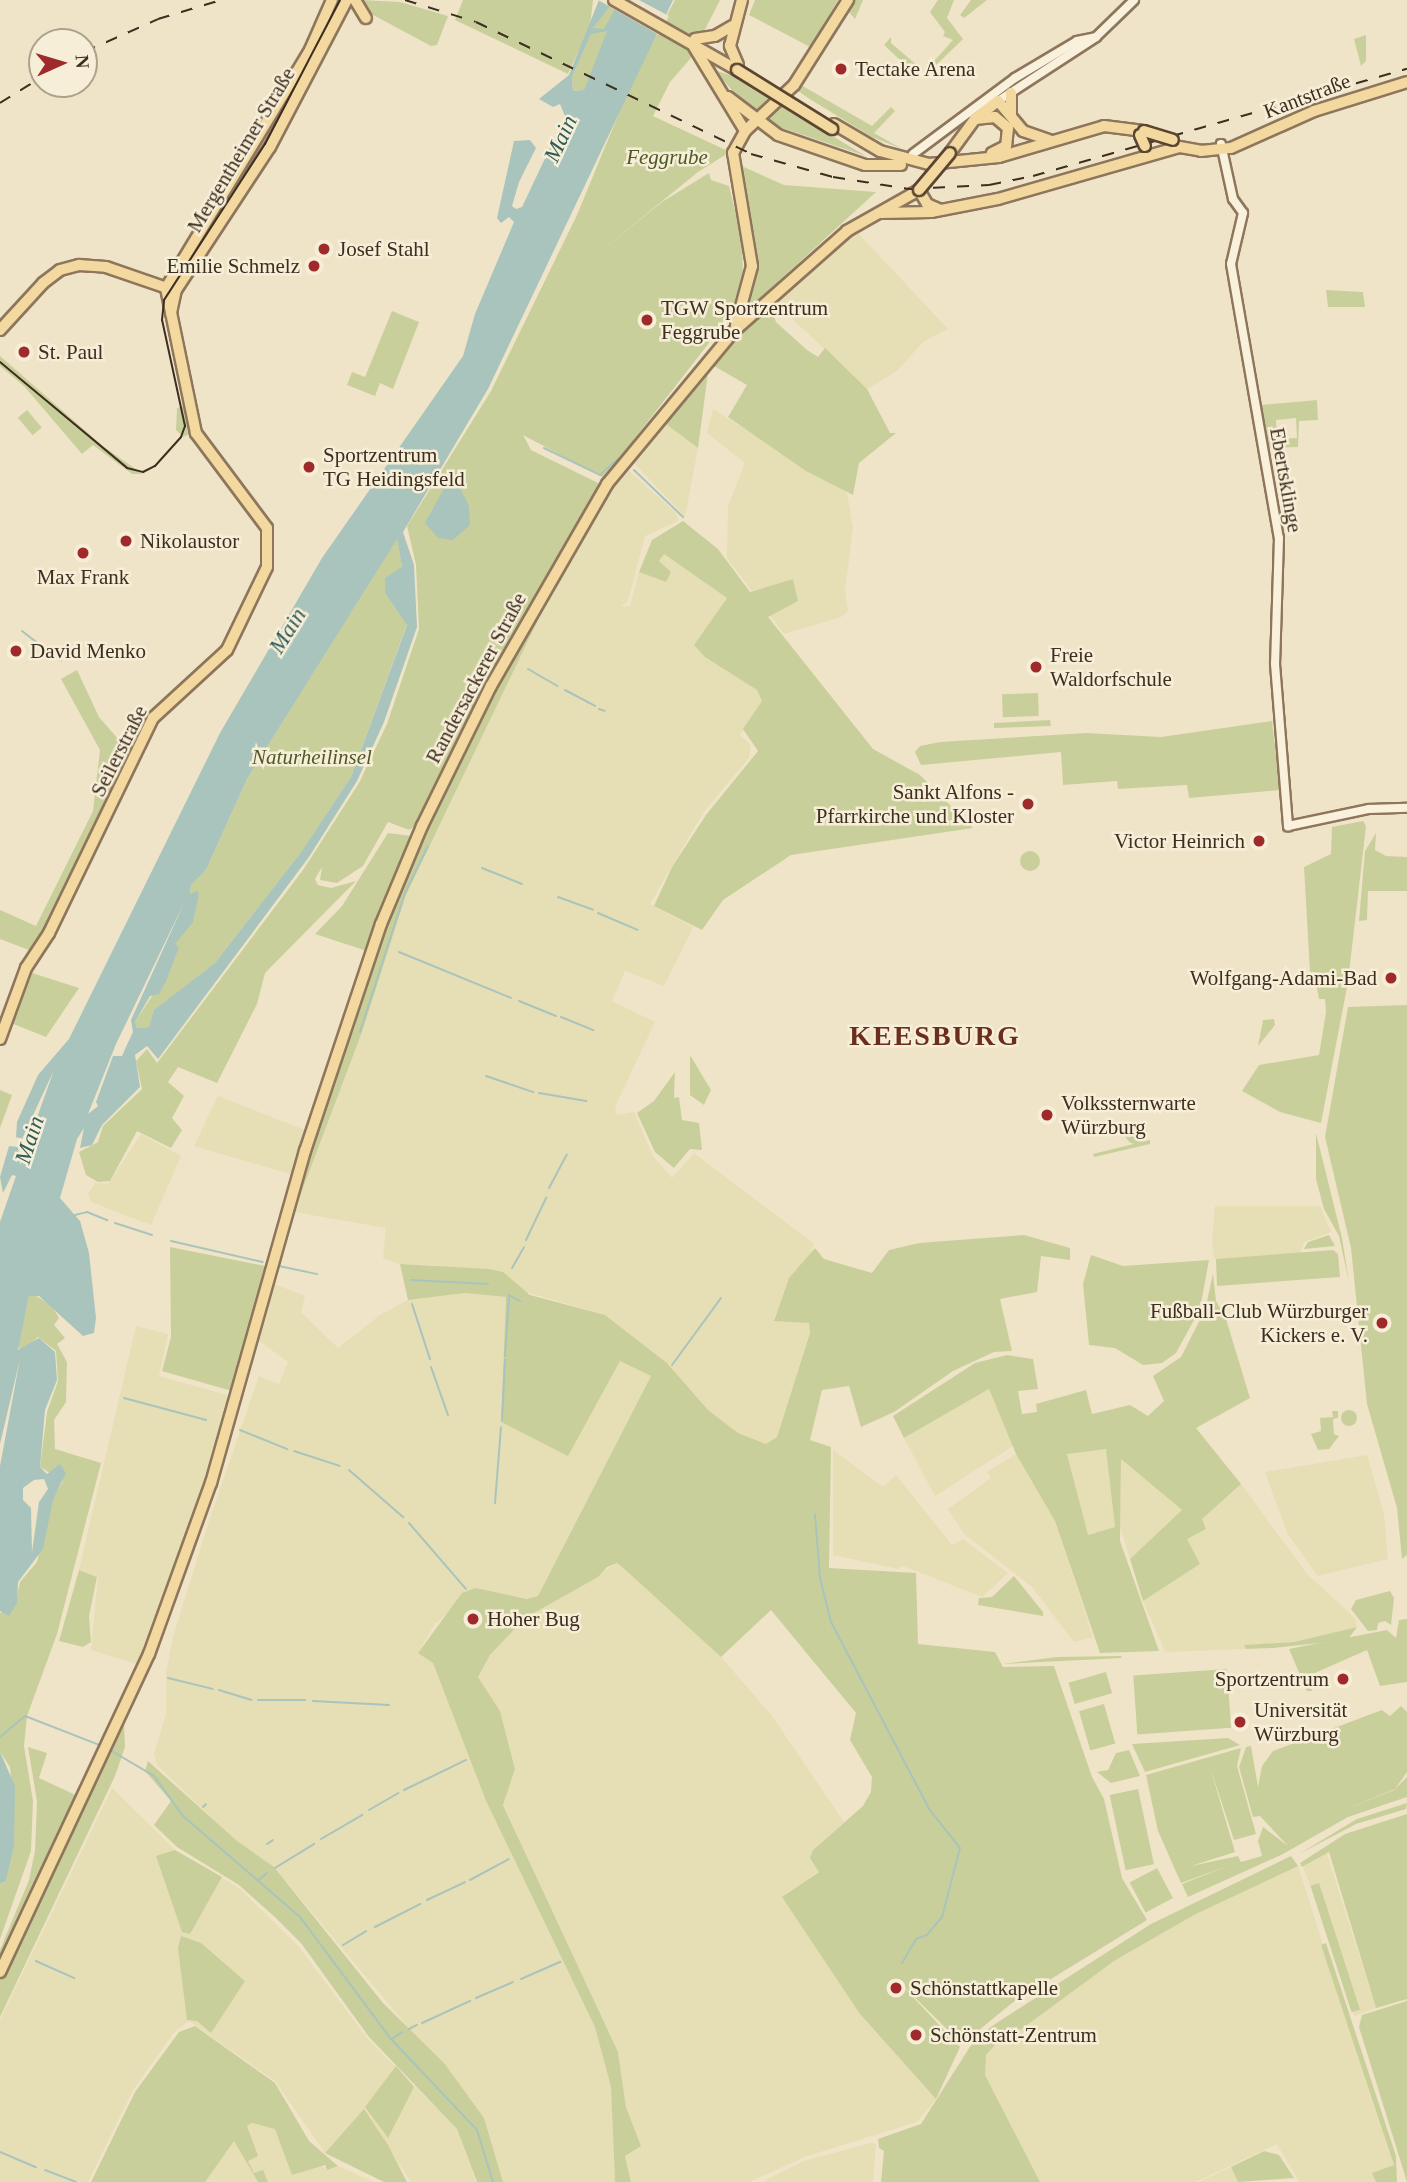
<!DOCTYPE html>
<meta charset="utf-8">
<style>
body{margin:0}
#map{position:relative;width:1407px;height:2182px;overflow:hidden;background:#f0e4c8;font-family:"Times New Roman",serif}
div>[style]{position:absolute}
.farmland>*{inset:0;background:#e6deb5}
.green>*{inset:0;background:#c9cf9b;transform-origin:0 0}
.round{border-radius:50%}
.water>*{inset:0;background:#a9c4bc}
.pier>*{inset:0;background:#f0e4c8}
.stream>*{height:2px;margin:-1px;padding:0 1px;transform-origin:1px;border-radius:1px;background:#a9c4bc}
.roads{filter:drop-shadow(2px 0 #8d765c) drop-shadow(-2px 0 #8d765c) drop-shadow(0 2px #8d765c) drop-shadow(0 -2px #8d765c)}
.minor>*{height:8px;margin:-4px;padding:0 4px;transform-origin:4px;border-radius:4px;background:#faf1dc}
.major>*{height:10px;margin:-5px;padding:0 5px;transform-origin:5px;border-radius:5px;background:#f3d9a0}
.tram>*{height:2px;margin:-1px;padding:0 1px;transform-origin:1px;border-radius:1px;background:#3d2e20}
.rail>*{height:2px;margin-top:-1px;transform-origin:0;background:repeating-linear-gradient(90deg,#3d2e20 0 12px,transparent 0 24px)}
.bridges{filter:drop-shadow(2px 0 #5b4430) drop-shadow(-2px 0 #5b4430) drop-shadow(0 2px #5b4430) drop-shadow(0 -2px #5b4430)}
.major-bridge>*{height:10px;margin:-5px;padding:0 5px;transform-origin:5px;border-radius:5px;background:#f3d9a0}
.dots>*{width:19px;height:19px;translate:-50% -50%;box-sizing:border-box;border:4px solid #f7eed8;border-radius:50%}
span{translate:-50% -50%;white-space:nowrap;text-align:center;line-height:1.15;-webkit-text-stroke:5px #f7eed8;paint-order:stroke}
.poi-label{font-size:21px;color:#3d2e20}
.left{translate:0 -50%;text-align:left}
.right{translate:-100% -50%;text-align:right}
.street-label{font-size:21px;color:#3d2e20}
.park-label{font-size:21px;color:#4d5a26;font-style:italic}
.water-label{font-size:23px;color:#2f5d5a;font-style:italic}
.district-label{font-size:28px;color:#6b2e1e;font-weight:700;letter-spacing:2px}
.north{position:absolute;left:28px;top:28px;width:70px;height:70px;box-sizing:border-box;background:#f7eed8;border:2px solid #ada18e;border-radius:50%;rotate:86deg;font-size:19px;font-weight:700;line-height:28px;text-align:center;color:#3d2e20}
.north::after{content:'';display:block;margin:auto;width:24px;height:32px;background:#9e2a2b;clip-path:polygon(50% 0,100% 100%,50% 72%,0 100%)}
</style>
<div id="map">
<div class="farmland">
<i style="clip-path:polygon(857px 232px,948px 329px,923px 342px,897px 371px,867px 389px,774px 302px)"></i>
<i style="clip-path:polygon(713px 409px,847px 493px,853px 528px,845px 591px,848px 611px,841px 617px,784px 634px,770px 615px,798px 601px,793px 579px,752px 591px,727px 558px,728px 506px,745px 463px,707px 433px)"></i>
<i style="clip-path:polygon(666px 424px,698px 448px,685px 517px,633px 462px)"></i>
<i style="clip-path:polygon(627px 469px,676px 513px,678px 521px,645px 536px,628px 601px,621px 606px,630px 606px,639px 572px,665px 582px,671px 572px,659px 561px,664px 554px,727px 598px,694px 645px,757px 690px,762px 701px,740px 735px,751px 745px,749px 758px,703px 813px,650px 904px,693px 927px,664px 986px,625px 971px,612px 1001px,655px 1022px,615px 1107px,617px 1115px,634px 1112px,653px 1156px,672px 1178px,694px 1153px,814px 1244px,807px 1261px,789px 1278px,774px 1320px,809px 1323px,810px 1333px,777px 1437px,766px 1444px,738px 1433px,708px 1410px,667px 1363px,605px 1315px,433px 1265px,400px 1264px,383px 1258px,386px 1228px,294px 1212px,362px 1032px,406px 895px,562px 570px,608px 490px)"></i>
<i style="clip-path:polygon(218px 1096px,310px 1132px,293px 1175px,194px 1146px)"></i>
<i style="clip-path:polygon(141px 1134px,181px 1156px,151px 1225px,91px 1202px,88px 1194px,95px 1183px,108px 1184px)"></i>
<i style="clip-path:polygon(1215px 1206px,1320px 1206px,1331px 1232px,1304px 1242px,1300px 1254px,1218px 1261px,1214px 1258px,1212px 1240px)"></i>
<i style="clip-path:polygon(269px 1282px,305px 1296px,301px 1312px,338px 1348px,380px 1315px,408px 1300px,465px 1293px,506px 1297px,501px 1422px,568px 1455px,620px 1361px,651px 1376px,538px 1596px,527px 1599px,476px 1588px,434px 1625px,418px 1653px,433px 1663px,486px 1801px,595px 2026px,611px 2087px,615px 2182px,503px 2182px,484px 2118px,274px 1867px,237px 1842px,157px 1765px,154px 1753px,166px 1715px,166px 1673px,173px 1637px,208px 1524px,259px 1376px,279px 1384px,288px 1362px,254px 1337px)"></i>
<i style="clip-path:polygon(136px 1326px,168px 1334px,159px 1376px,231px 1396px,179px 1562px,139px 1665px,91px 1650px,98px 1577px,79px 1570px)"></i>
<i style="clip-path:polygon(989px 1389px,1013px 1446px,935px 1496px,904px 1438px)"></i>
<i style="clip-path:polygon(1106px 1449px,1115px 1527px,1087px 1535px,1067px 1453px)"></i>
<i style="clip-path:polygon(833px 1450px,883px 1487px,896px 1475px,952px 1545px,963px 1539px,1008px 1573px,982px 1597px,903px 1566px,898px 1569px,833px 1555px)"></i>
<i style="clip-path:polygon(1016px 1454px,1055px 1521px,1093px 1637px,1074px 1642px,1032px 1587px,964px 1534px,948px 1509px,991px 1478px,987px 1472px)"></i>
<i style="clip-path:polygon(1367px 1455px,1384px 1515px,1388px 1559px,1318px 1576px,1287px 1533px,1265px 1472px)"></i>
<i style="clip-path:polygon(1121px 1459px,1182px 1510px,1130px 1559px,1120px 1526px)"></i>
<i style="clip-path:polygon(1241px 1484px,1307px 1574px,1355px 1618px,1357px 1627px,1294px 1642px,1245px 1645px,1246px 1649px,1165px 1652px,1143px 1601px,1200px 1564px,1187px 1539px,1205px 1529px,1201px 1519px)"></i>
<i style="clip-path:polygon(617px 1563px,721px 1657px,772px 1716px,844px 1822px,816px 1847px,810px 1858px,819px 1871px,782px 1897px,860px 2014px,936px 2099px,917px 2122px,807px 2156px,749px 2182px,631px 2182px,625px 2156px,641px 2145px,626px 2107px,618px 2052px,503px 1804px,515px 1769px,500px 1711px,478px 1677px,490px 1655px,525px 1618px)"></i>
<i style="clip-path:polygon(112px 1788px,175px 1850px,239px 1888px,299px 1947px,367px 2038px,457px 2129px,476px 2182px,411px 2182px,364px 2110px,325px 2153px,275px 2081px,189px 2021px,175px 2031px,133px 2090px,88px 2182px,0 2182px,0 2020px)"></i>
<i style="clip-path:polygon(1326px 1851px,1376px 2008px,1354px 2016px,1353px 2011px,1360px 2008px,1319px 1884px,1310px 1886px,1303px 1867px)"></i>
<i style="clip-path:polygon(1298px 1866px,1394px 2165px,1373px 2173px,1376px 2182px,1299px 2182px,1277px 2144px,1196px 2182px,1040px 2182px,985px 2075px,985px 2055px,1002px 2037px,1019px 2031px,1114px 1961px,1194px 1915px)"></i>
<i style="clip-path:polygon(252px 2123px,275px 2129px,327px 2170px,338px 2166px,374px 2182px,268px 2182px,263px 2171px,254px 2173px,247px 2161px,247px 2126px)"></i>
<i style="clip-path:polygon(234px 2141px,258px 2182px,204px 2182px)"></i>
<i style="clip-path:polygon(871px 2143px,876px 2144px,873px 2182px,762px 2182px,804px 2161px)"></i>
<i style="clip-path:polygon(1231px 2167px,1238px 2182px,1199px 2182px)"></i>
</div>
<div class="green">
<i style="clip-path:polygon(360px 0,400px 2px,448px 16px,437px 45px,431px 46px,362px 9px)"></i>
<i style="clip-path:polygon(463px 0,593px 0,590px 26px,568px 74px,455px 20px)"></i>
<i style="clip-path:polygon(615px 0,620px 0,588px 83px,584px 90px,573px 91px,572px 77px,598px 17px)"></i>
<i style="clip-path:polygon(675px 0,720px 0,690px 59px,670px 82px,653px 116px,730px 152px,698px 172px,596px 255px,662px 202px,709px 173px,711px 180px,729px 186px,742px 239px,743px 283px,733px 312px,604px 478px,523px 435px,531px 450px,598px 483px,598px 487px,487px 684px,417px 825px,409px 830px,388px 822px,363px 866px,337px 883px,320px 880px,322px 867px,315px 879px,318px 885px,331px 888px,356px 881px,265px 973px,257px 1004px,217px 1083px,178px 1067px,168px 1082px,184px 1096px,172px 1118px,182px 1130px,171px 1148px,137px 1131px,110px 1181px,98px 1182px,86px 1175px,79px 1152px,98px 1142px,103px 1126px,142px 1089px,136px 1061px,147px 1049px,157px 1063px,303px 870px,359px 783px,387px 724px,419px 629px,416px 565px,407px 526px,491px 391px,577px 215px,633px 79px)"></i>
<i style="clip-path:polygon(755px 0,838px 0,810px 47px,749px 15px)"></i>
<i style="clip-path:polygon(854px 0,863px 0,855px 19px,848px 11px)"></i>
<i style="clip-path:polygon(938px 0,954px 0,947px 18px,963px 39px,928px 73px,926px 70px,953px 40px,943px 36px,945px 32px,930px 12px)"></i>
<i style="clip-path:polygon(971px 0,987px 0,964px 18px,960px 15px)"></i>
<i style="clip-path:polygon(1366px 35px,1366px 61px,1361px 66px,1354px 39px)"></i>
<i style="clip-path:polygon(891px 37px,891px 43px,919px 67px,914px 73px,884px 45px)"></i>
<i style="clip-path:polygon(714px 70px,736px 77px,768px 98px,758px 110px,749px 109px)"></i>
<i style="clip-path:polygon(801px 85px,872px 126px,891px 107px,895px 111px,874px 133px,902px 149px,872px 137px,808px 98px,797px 90px)"></i>
<i style="clip-path:polygon(780px 105px,866px 156px,773px 125px,769px 118px)"></i>
<i style="clip-path:polygon(737px 164px,784px 185px,876px 192px,748px 309px,756px 266px)"></i>
<i style="clip-path:polygon(1326px 290px,1363px 292px,1365px 307px,1328px 307px)"></i>
<i style="clip-path:polygon(771px 307px,776px 322px,807px 350px,818px 357px,825px 348px,867px 389px,890px 433px,896px 433px,859px 463px,853px 495px,806px 471px,728px 417px,747px 385px,714px 366px,747px 326px)"></i>
<i style="clip-path:polygon(392px 311px,419px 322px,393px 389px,380px 383px,375px 396px,347px 385px,352px 372px,365px 377px)"></i>
<i style="clip-path:polygon(0 356px,104px 447px,143px 474px,132px 474px,93px 445px,82px 454px,24px 386px,0 366px)"></i>
<i style="clip-path:polygon(708px 373px,698px 448px,666px 424px)"></i>
<i style="clip-path:polygon(evenodd,1317px 400px,1318px 420px,1299px 421px,1298px 447px,1267px 448px,1261px 405px,1317px 400px,1296px 418px,1297px 438px,1277px 439px,1276px 420px,1296px 418px)"></i>
<i style="clip-path:polygon(183px 406px,190px 434px,183px 437px,176px 430px,177px 408px)"></i>
<i style="left:27px;top:410px;width:23px;height:12px;rotate:50deg"></i>
<i style="clip-path:polygon(683px 521px,718px 549px,750px 592px,793px 579px,798px 601px,768px 617px,873px 749px,920px 775px,973px 828px,791px 855px,723px 900px,702px 930px,654px 906px,672px 867px,706px 815px,758px 751px,743px 729px,762px 701px,757px 690px,705px 657px,694px 645px,727px 598px,664px 554px,659px 561px,671px 572px,666px 582px,639px 572px,652px 540px)"></i>
<i style="clip-path:polygon(397px 538px,402px 567px,385px 593px,407px 624px,351px 777px,301px 852px,215px 963px,155px 1010px,149px 1027px,137px 1028px,135px 1022px,172px 965px,174px 944px,190px 920px,199px 894px,190px 895px,191px 885px,206px 870px,247px 779px)"></i>
<i style="clip-path:polygon(562px 570px,406px 895px,362px 1032px,294px 1212px,310px 1153px,399px 889px,482px 716px)"></i>
<i style="clip-path:polygon(77px 670px,99px 717px,132px 755px,47px 931px,29px 950px,0 939px,0 910px,36px 926px,93px 811px,100px 750px,61px 679px)"></i>
<i style="left:1038px;top:693px;width:23px;height:36px;rotate:88deg"></i>
<i style="clip-path:polygon(1050px 720px,1051px 726px,994px 728px,994px 723px)"></i>
<i style="clip-path:polygon(1272px 721px,1280px 790px,1189px 798px,1187px 785px,1118px 789px,1117px 781px,1063px 785px,1061px 752px,921px 765px,915px 752px,920px 746px,940px 742px,1086px 733px,1161px 737px)"></i>
<i style="clip-path:polygon(1363px 821px,1366px 826px,1348px 982px,1321px 1123px,1280px 1112px,1242px 1091px,1259px 1065px,1319px 1055px,1326px 1012px,1325px 999px,1319px 999px,1314px 972px,1310px 972px,1304px 867px,1331px 854px,1332px 827px)"></i>
<i style="clip-path:polygon(388px 833px,411px 836px,367px 951px,315px 934px,342px 906px)"></i>
<i style="clip-path:polygon(1376px 833px,1375px 850px,1386px 856px,1407px 857px,1407px 891px,1368px 891px,1367px 920px,1359px 921px,1365px 851px)"></i>
<i class="round" style="left:1020px;top:851px;width:20px;height:20px"></i>
<i style="clip-path:polygon(29px 972px,79px 988px,46px 1037px,11px 1023px)"></i>
<i style="clip-path:polygon(1407px 1005px,1407px 1555px,1402px 1559px,1397px 1508px,1367px 1404px,1351px 1248px,1325px 1137px,1348px 1007px)"></i>
<i style="clip-path:polygon(1263px 1020px,1274px 1019px,1275px 1025px,1258px 1046px)"></i>
<i style="clip-path:polygon(690px 1055px,711px 1090px,704px 1105px,690px 1095px)"></i>
<i style="clip-path:polygon(675px 1072px,674px 1098px,679px 1097px,682px 1120px,699px 1123px,702px 1150px,690px 1149px,674px 1168px,655px 1152px,637px 1113px,654px 1101px)"></i>
<i style="clip-path:polygon(0 1090px,12px 1095px,0 1128px)"></i>
<i class="round" style="left:1125px;top:1122px;width:22px;height:22px"></i>
<i style="clip-path:polygon(1316px 1133px,1342px 1238px,1349px 1282px,1339px 1236px,1324px 1209px,1316px 1179px)"></i>
<i style="clip-path:polygon(1150px 1140px,1150px 1144px,1094px 1157px,1093px 1154px)"></i>
<i style="clip-path:polygon(1024px 1235px,1070px 1248px,1070px 1260px,1041px 1256px,1037px 1292px,1000px 1299px,1012px 1351px,994px 1352px,953px 1371px,894px 1412px,861px 1427px,849px 1386px,822px 1390px,810px 1440px,831px 1447px,829px 1568px,916px 1573px,918px 1644px,995px 1652px,1003px 1667px,1054px 1666px,1092px 1777px,1104px 1799px,1122px 1878px,1147px 1920px,1012px 2003px,962px 2044px,896px 1979px,960px 2047px,936px 2099px,860px 2014px,782px 1897px,819px 1872px,810px 1858px,813px 1850px,863px 1806px,871px 1792px,872px 1777px,850px 1740px,856px 1713px,771px 1610px,721px 1657px,622px 1567px,617px 1563px,607px 1567px,598px 1577px,525px 1618px,490px 1655px,478px 1677px,500px 1711px,515px 1769px,503px 1805px,618px 2052px,626px 2107px,641px 2146px,625px 2156px,631px 2182px,615px 2182px,611px 2087px,595px 2027px,486px 1801px,433px 1663px,418px 1653px,462px 1593px,476px 1588px,527px 1599px,538px 1596px,651px 1376px,620px 1361px,568px 1456px,501px 1422px,506px 1297px,465px 1293px,408px 1300px,400px 1264px,489px 1269px,503px 1272px,530px 1295px,605px 1315px,667px 1363px,708px 1410px,738px 1433px,766px 1444px,777px 1437px,810px 1333px,809px 1323px,774px 1321px,789px 1278px,815px 1248px,824px 1259px,872px 1273px,889px 1250px,919px 1243px)"></i>
<i style="clip-path:polygon(1329px 1235px,1335px 1246px,1304px 1249px,1308px 1242px)"></i>
<i style="clip-path:polygon(170px 1247px,265px 1266px,261px 1294px,232px 1391px,162px 1371px,171px 1337px)"></i>
<i style="clip-path:polygon(1333px 1250px,1338px 1254px,1340px 1277px,1217px 1286px,1216px 1259px)"></i>
<i style="clip-path:polygon(1091px 1255px,1123px 1266px,1209px 1260px,1200px 1309px,1176px 1353px,1162px 1363px,1143px 1365px,1115px 1348px,1089px 1345px,1083px 1284px)"></i>
<i style="clip-path:polygon(evenodd,1213px 1274px,1216px 1301px,1226px 1319px,1250px 1398px,1196px 1428px,1241px 1484px,1202px 1519px,1206px 1529px,1187px 1539px,1200px 1564px,1143px 1601px,1130px 1559px,1182px 1510px,1121px 1459px,1120px 1541px,1159px 1651px,1100px 1653px,1055px 1521px,1016px 1454px,989px 1389px,904px 1438px,893px 1416px,975px 1363px,1007px 1355px,1033px 1359px,1038px 1389px,1018px 1391px,1022px 1414px,1037px 1412px,1036px 1404px,1086px 1390px,1092px 1414px,1130px 1405px,1148px 1416px,1164px 1401px,1153px 1376px,1181px 1357px,1205px 1310px,1213px 1274px,1106px 1449px,1115px 1527px,1088px 1535px,1067px 1454px,1106px 1449px)"></i>
<i style="clip-path:polygon(33px 1294px,52px 1306px,59px 1318px,54px 1325px,65px 1338px,57px 1344px,67px 1362px,66px 1402px,54px 1420px,55px 1449px,101px 1463px,57px 1634px,27px 1716px,24px 1746px,33px 1801px,31px 1851px,0 1939px,0 1884px,6px 1881px,14px 1847px,14px 1809px,10px 1767px,0 1752px,0 1613px,15px 1606px,20px 1582px,37px 1562px,53px 1499px,63px 1481px,40px 1467px,47px 1412px,58px 1381px,56px 1351px,38px 1337px,22px 1351px,18px 1347px,29px 1296px)"></i>
<i class="round" style="left:1341px;top:1410px;width:16px;height:16px"></i>
<i style="clip-path:polygon(1332px 1411px,1338px 1411px,1338px 1418px,1333px 1419px,1334px 1434px,1339px 1436px,1329px 1449px,1318px 1450px,1311px 1434px,1321px 1431px,1320px 1418px,1333px 1417px)"></i>
<i style="clip-path:polygon(79px 1570px,97px 1577px,89px 1616px,91px 1642px,83px 1647px,59px 1641px)"></i>
<i style="clip-path:polygon(1014px 1576px,1043px 1612px,1043px 1616px,978px 1605px,979px 1598px,992px 1597px)"></i>
<i style="clip-path:polygon(1390px 1591px,1394px 1598px,1391px 1625px,1385px 1621px,1378px 1623px,1377px 1630px,1368px 1631px,1351px 1609px,1356px 1600px)"></i>
<i style="clip-path:polygon(1407px 1619px,1407px 1682px,1380px 1686px,1367px 1650px,1308px 1676px,1312px 1691px,1307px 1691px,1289px 1649px,1387px 1630px,1396px 1638px,1399px 1620px)"></i>
<i style="clip-path:polygon(1357px 1627px,1348px 1639px,1338px 1641px,1273px 1648px,1246px 1649px,1244px 1645px,1294px 1642px)"></i>
<i style="clip-path:polygon(1057px 1657px,1121px 1656px,1122px 1658px,1002px 1664px)"></i>
<i style="left:1227px;top:1669px;width:59px;height:94px;rotate:86deg"></i>
<i style="left:1106px;top:1672px;width:22px;height:39px;rotate:74deg"></i>
<i style="left:1104px;top:1704px;width:41px;height:26px;rotate:74deg"></i>
<i style="clip-path:polygon(1401px 1706px,1407px 1712px,1407px 1772px,1395px 1789px,1337px 1813px,1394px 1790px,1407px 1777px,1407px 1797px,1348px 1817px,1283px 1854px,1188px 1897px,1182px 1884px,1228px 1866px,1181px 1883px,1158px 1831px,1146px 1775px,1241px 1748px,1237px 1766px,1256px 1834px,1234px 1840px,1210px 1767px,1235px 1852px,1191px 1866px,1238px 1856px,1241px 1862px,1262px 1856px,1258px 1841px,1263px 1827px,1288px 1846px,1260px 1816px,1253px 1817px,1239px 1767px,1246px 1747px,1251px 1746px,1258px 1787px,1262px 1766px,1273px 1751px,1382px 1710px,1390px 1716px)"></i>
<i style="clip-path:polygon(124px 1723px,125px 1747px,115px 1776px,0 2017px,0 1977px)"></i>
<i style="clip-path:polygon(1228px 1738px,1240px 1745px,1145px 1772px,1132px 1744px)"></i>
<i style="clip-path:polygon(28px 1747px,47px 1753px,39px 1778px,82px 1798px,0 1965px,0 1950px,29px 1880px,35px 1851px,37px 1801px)"></i>
<i style="clip-path:polygon(1129px 1750px,1140px 1776px,1111px 1783px,1097px 1772px,1108px 1770px,1116px 1753px)"></i>
<i style="clip-path:polygon(148px 1761px,237px 1841px,274px 1867px,383px 2003px,444px 2063px,484px 2118px,503px 2182px,477px 2182px,457px 2129px,369px 2037px,301px 1943px,277px 1919px,239px 1885px,177px 1847px,154px 1825px,171px 1801px,145px 1771px)"></i>
<i style="left:1138px;top:1789px;width:77px;height:29px;rotate:78deg"></i>
<i style="clip-path:polygon(1407px 1803px,1406px 1809px,1356px 1824px,1299px 1854px,1357px 1819px)"></i>
<i style="clip-path:polygon(1407px 1814px,1407px 1999px,1376px 2008px,1329px 1852px,1302px 1867px,1300px 1863px,1345px 1834px)"></i>
<i style="clip-path:polygon(175px 1850px,222px 1877px,190px 1934px,182px 1932px,156px 1856px)"></i>
<i style="clip-path:polygon(1291px 1856px,1298px 1866px,1194px 1915px,1114px 1961px,1019px 2031px,1002px 2037px,986px 2055px,985px 2075px,1040px 2182px,881px 2182px,884px 2151px,879px 2148px,878px 2139px,921px 2124px,973px 2042px,992px 2026px,1151px 1924px)"></i>
<i style="left:1157px;top:1868px;width:34px;height:31px;rotate:62deg"></i>
<i style="left:1319px;top:1883px;width:133px;height:9px;rotate:72deg"></i>
<i style="clip-path:polygon(181px 1936px,201px 1943px,245px 1981px,211px 2033px,197px 2021px,187px 2020px,178px 1948px)"></i>
<i style="clip-path:polygon(1326px 1943px,1396px 2156px,1397px 2182px,1376px 2182px,1372px 2173px,1394px 2165px,1321px 1945px)"></i>
<i style="clip-path:polygon(1407px 2001px,1407px 2182px,1359px 2027px,1362px 2015px)"></i>
<i style="clip-path:polygon(195px 2026px,275px 2083px,309px 2141px,338px 2166px,327px 2170px,325px 2165px,292px 2175px,275px 2129px,252px 2123px,247px 2126px,258px 2156px,248px 2161px,254px 2173px,263px 2170px,268px 2182px,258px 2182px,234px 2141px,205px 2182px,91px 2182px,135px 2092px,179px 2032px)"></i>
<i style="clip-path:polygon(396px 2066px,414px 2087px,388px 2138px,365px 2107px)"></i>
<i style="clip-path:polygon(364px 2109px,388px 2145px,407px 2182px,384px 2182px,325px 2153px)"></i>
<i style="clip-path:polygon(1264px 2151px,1279px 2155px,1294px 2178px,1238px 2182px,1231px 2167px)"></i>
</div>
<div class="water">
<i style="clip-path:polygon(evenodd,599px 0,615px 0,593px 28px,604px 29px,620px 0,673px 0,488px 389px,403px 532px,414px 565px,417px 627px,384px 722px,357px 781px,309px 857px,158px 1059px,147px 1046px,135px 1055px,140px 1087px,102px 1125px,92px 1145px,80px 1148px,84px 1128px,77px 1139px,60px 1198px,80px 1221px,89px 1253px,96px 1318px,94px 1333px,83px 1336px,39px 1296px,29px 1296px,18px 1350px,39px 1338px,55px 1352px,57px 1380px,45px 1410px,40px 1467px,47px 1474px,60px 1464px,66px 1473px,53px 1500px,43px 1549px,18px 1582px,17px 1603px,9px 1616px,0 1611px,0 1466px,20px 1359px,0 1444px,0 1222px,16px 1176px,12px 1175px,3px 1193px,0 1177px,9px 1146px,18px 1147px,20px 1165px,54px 1070px,22px 1139px,16px 1137px,17px 1122px,38px 1075px,69px 1039px,220px 733px,322px 558px,463px 356px,475px 314px,514px 222px,509px 217px,501px 223px,497px 218px,514px 141px,530px 140px,536px 148px,519px 182px,512px 206px,516px 209px,522px 207px,565px 116px,560px 104px,553px 107px,539px 99px,569px 75px,599px 0,607px 31px,584px 90px,573px 91px,572px 77px,591px 34px,607px 31px,599px 0,397px 539px,402px 567px,385px 578px,385px 593px,407px 625px,351px 777px,301px 852px,215px 963px,154px 1010px,149px 1027px,137px 1028px,135px 1022px,150px 996px,159px 994px,167px 979px,179px 947px,175px 944px,193px 922px,199px 894px,197px 891px,190px 894px,191px 885px,206px 870px,247px 779px,397px 539px,599px 0,185px 901px,131px 1020px,133px 1032px,125px 1049px,122px 1056px,113px 1056px,96px 1102px,98px 1106px,88px 1114px,116px 1044px,185px 901px,599px 0,44px 1479px,48px 1489px,39px 1502px,32px 1552px,31px 1508px,23px 1500px,23px 1488px,34px 1480px,44px 1479px)"></i>
<i style="clip-path:polygon(456px 480px,469px 506px,470px 525px,453px 540px,438px 538px,425px 523px,447px 483px)"></i>
<i style="clip-path:polygon(0 1752px,15px 1786px,14px 1847px,6px 1881px,0 1884px)"></i>
</div>
<div class="pier">
<i style="clip-path:polygon(598px 0,639px 0,669px 16px,659px 35px)"></i>
</div>
<div class="stream">
<i style="left:544px;top:448px;width:62px;rotate:25.7deg"></i>
<i style="left:600px;top:475px;width:24px;rotate:-42deg"></i>
<i style="left:634px;top:470px;width:68px;rotate:43.8deg"></i>
<i style="left:22px;top:631px;width:49px;rotate:37.6deg"></i>
<i style="left:528px;top:669px;width:34px;rotate:30deg"></i>
<i style="left:565px;top:690px;width:34px;rotate:28deg"></i>
<i style="left:599px;top:709px;width:6px;rotate:18deg"></i>
<i style="left:482px;top:868px;width:43px;rotate:21.8deg"></i>
<i style="left:558px;top:897px;width:37px;rotate:20deg"></i>
<i style="left:598px;top:913px;width:43px;rotate:23deg"></i>
<i style="left:399px;top:952px;width:121px;rotate:22.3deg"></i>
<i style="left:519px;top:1001px;width:40px;rotate:22deg"></i>
<i style="left:561px;top:1017px;width:35px;rotate:22deg"></i>
<i style="left:360px;top:1032px;width:146px;rotate:-72.1deg"></i>
<i style="left:405px;top:893px;width:52px;rotate:-63.9deg"></i>
<i style="left:486px;top:1076px;width:50px;rotate:18.8deg"></i>
<i style="left:539px;top:1093px;width:48px;rotate:9.7deg"></i>
<i style="left:549px;top:1188px;width:38px;rotate:-62deg"></i>
<i style="left:75px;top:1215px;width:12px;rotate:-14deg"></i>
<i style="left:87px;top:1212px;width:22px;rotate:22deg"></i>
<i style="left:115px;top:1223px;width:39px;rotate:18deg"></i>
<i style="left:526px;top:1240px;width:47px;rotate:-64.5deg"></i>
<i style="left:171px;top:1241px;width:94px;rotate:12.9deg"></i>
<i style="left:279px;top:1266px;width:39px;rotate:12deg"></i>
<i style="left:512px;top:1268px;width:24px;rotate:-60deg"></i>
<i style="left:411px;top:1280px;width:77px;rotate:3deg"></i>
<i style="left:412px;top:1304px;width:58px;rotate:71.9deg"></i>
<i style="left:505px;top:1356px;width:61px;rotate:-86.2deg"></i>
<i style="left:509px;top:1295px;width:13px;rotate:29deg"></i>
<i style="left:672px;top:1365px;width:83px;rotate:-53.8deg"></i>
<i style="left:431px;top:1367px;width:51px;rotate:70.5deg"></i>
<i style="left:124px;top:1398px;width:85px;rotate:15deg"></i>
<i style="left:502px;top:1420px;width:60px;rotate:-87.1deg"></i>
<i style="left:240px;top:1430px;width:51px;rotate:22deg"></i>
<i style="left:294px;top:1451px;width:48px;rotate:18.1deg"></i>
<i style="left:349px;top:1470px;width:72px;rotate:41deg"></i>
<i style="left:495px;top:1503px;width:76px;rotate:-85.5deg"></i>
<i style="left:815px;top:1514px;width:64px;rotate:85.5deg"></i>
<i style="left:820px;top:1578px;width:45px;rotate:76deg"></i>
<i style="left:831px;top:1622px;width:211px;rotate:62.3deg"></i>
<i style="left:929px;top:1809px;width:50px;rotate:51.5deg"></i>
<i style="left:960px;top:1848px;width:71px;rotate:104.6deg"></i>
<i style="left:942px;top:1917px;width:23px;rotate:130deg"></i>
<i style="left:927px;top:1935px;width:12px;rotate:160deg"></i>
<i style="left:916px;top:1939px;width:28px;rotate:120deg"></i>
<i style="left:409px;top:1523px;width:87px;rotate:49.2deg"></i>
<i style="left:168px;top:1678px;width:46px;rotate:13.7deg"></i>
<i style="left:219px;top:1690px;width:34px;rotate:17deg"></i>
<i style="left:258px;top:1700px;width:47px"></i>
<i style="left:313px;top:1701px;width:76px;rotate:3deg"></i>
<i style="left:0;top:1737px;width:33px;rotate:-40deg"></i>
<i style="left:25px;top:1716px;width:83px;rotate:21.3deg"></i>
<i style="left:110px;top:1750px;width:51px;rotate:30.6deg"></i>
<i style="left:154px;top:1776px;width:49px;rotate:54.1deg"></i>
<i style="left:183px;top:1816px;width:155px;rotate:40.8deg"></i>
<i style="left:300px;top:1917px;width:152px;rotate:53.3deg"></i>
<i style="left:391px;top:2039px;width:125px;rotate:46.6deg"></i>
<i style="left:477px;top:2130px;width:54px;rotate:72.9deg"></i>
<i style="left:404px;top:1790px;width:69px;rotate:-25.8deg"></i>
<i style="left:203px;top:1807px;width:4px;rotate:-45deg"></i>
<i style="left:369px;top:1810px;width:34px;rotate:-30deg"></i>
<i style="left:321px;top:1839px;width:48px;rotate:-30.3deg"></i>
<i style="left:267px;top:1844px;width:7px;rotate:-34deg"></i>
<i style="left:275px;top:1868px;width:46px;rotate:-31.6deg"></i>
<i style="left:470px;top:1880px;width:44px;rotate:-28.3deg"></i>
<i style="left:258px;top:1881px;width:12px;rotate:-42deg"></i>
<i style="left:427px;top:1900px;width:42px;rotate:-25.3deg"></i>
<i style="left:375px;top:1927px;width:51px;rotate:-27.1deg"></i>
<i style="left:343px;top:1945px;width:27px;rotate:-31deg"></i>
<i style="left:36px;top:1961px;width:42px;rotate:24.1deg"></i>
<i style="left:521px;top:1979px;width:43px;rotate:-23.6deg"></i>
<i style="left:476px;top:1998px;width:40px;rotate:-23.4deg"></i>
<i style="left:422px;top:2023px;width:53px;rotate:-24.6deg"></i>
<i style="left:409px;top:2029px;width:9px;rotate:-27deg"></i>
<i style="left:392px;top:2039px;width:12px;rotate:-35deg"></i>
<i style="left:0;top:2152px;width:39px;rotate:23deg"></i>
<i style="left:45px;top:2170px;width:33px;rotate:21deg"></i>
</div>
<div class="roads">
<div class="minor">
<i style="left:998px;top:101px;width:117px;rotate:-33.1deg"></i>
<i style="left:1096px;top:37px;width:53px;rotate:-44.2deg"></i>
<i style="left:1221px;top:144px;width:56px;rotate:77.7deg"></i>
<i style="left:1233px;top:199px;width:17px;rotate:54deg"></i>
<i style="left:1243px;top:213px;width:52px;rotate:103.2deg"></i>
<i style="left:1231px;top:264px;width:278px;rotate:80.1deg"></i>
<i style="left:1279px;top:538px;width:126px;rotate:91.8deg"></i>
<i style="left:1275px;top:664px;width:163px;rotate:85.4deg"></i>
<i style="left:1288px;top:826px;width:83px;rotate:-11.9deg"></i>
<i style="left:1369px;top:809px;width:38px;rotate:-2deg"></i>
<i style="left:913px;top:154px;width:127px;rotate:-36.7deg"></i>
<i style="left:1015px;top:78px;width:72px;rotate:-30.8deg"></i>
<i style="left:1077px;top:41px;width:19px;rotate:-12deg"></i>
</div>
<div class="major">
<i style="left:355px;top:0;width:21px;rotate:59deg"></i>
<i style="left:614px;top:0;width:142px;rotate:29.6deg"></i>
<i style="left:695px;top:39px;width:20px;rotate:-9deg"></i>
<i style="left:715px;top:36px;width:20px;rotate:-30deg"></i>
<i style="left:694px;top:47px;width:98px;rotate:58.7deg"></i>
<i style="left:738px;top:65px;width:21px;rotate:-113deg"></i>
<i style="left:730px;top:46px;width:48px;rotate:-75.4deg"></i>
<i style="left:1011px;top:93px;width:21px;rotate:90deg"></i>
<i style="left:728px;top:97px;width:63px;rotate:37.2deg"></i>
<i style="left:778px;top:135px;width:92px;rotate:19deg"></i>
<i style="left:865px;top:165px;width:36px"></i>
<i style="left:975px;top:119px;width:20px;rotate:-6deg"></i>
<i style="left:995px;top:117px;width:17px;rotate:40deg"></i>
<i style="left:1008px;top:128px;width:18px;rotate:96deg"></i>
<i style="left:1006px;top:146px;width:16px;rotate:153deg"></i>
<i style="left:834px;top:124px;width:53px;rotate:30.4deg"></i>
<i style="left:880px;top:151px;width:51px;rotate:14.9deg"></i>
<i style="left:929px;top:164px;width:70px;rotate:-5.7deg"></i>
<i style="left:999px;top:157px;width:109px;rotate:-16.4deg"></i>
<i style="left:1104px;top:126px;width:40px;rotate:7.1deg"></i>
<i style="left:1174px;top:146px;width:27px;rotate:10deg"></i>
<i style="left:1201px;top:151px;width:30px;rotate:-6deg"></i>
<i style="left:1231px;top:148px;width:91px;rotate:-24deg"></i>
<i style="left:1314px;top:111px;width:97px;rotate:-17.3deg"></i>
<i style="left:950px;top:153px;width:42px;rotate:-53.7deg"></i>
<i style="left:975px;top:119px;width:29px;rotate:-38deg"></i>
<i style="left:998px;top:101px;width:39px;rotate:50deg"></i>
<i style="left:1023px;top:131px;width:28px;rotate:19deg"></i>
<i style="left:912px;top:194px;width:8px;rotate:-30deg"></i>
<i style="left:919px;top:190px;width:16px;rotate:60deg"></i>
<i style="left:927px;top:204px;width:12px;rotate:24deg"></i>
<i style="left:881px;top:213px;width:50px;rotate:-1.1deg"></i>
<i style="left:931px;top:212px;width:68px;rotate:-11deg"></i>
<i style="left:998px;top:199px;width:188px;rotate:-16deg"></i>
<i style="left:171px;top:313px;width:24px;rotate:-78deg"></i>
<i style="left:176px;top:290px;width:171px;rotate:-56.7deg"></i>
<i style="left:270px;top:147px;width:166px;rotate:-62.4deg"></i>
<i style="left:736px;top:325px;width:61px;rotate:-74.8deg"></i>
<i style="left:752px;top:266px;width:115px;rotate:-99.5deg"></i>
<i style="left:733px;top:153px;width:25px;rotate:-61deg"></i>
<i style="left:745px;top:131px;width:67px;rotate:-43.2deg"></i>
<i style="left:794px;top:85px;width:101px;rotate:-57.6deg"></i>
<i style="left:0;top:330px;width:64px;rotate:-47.5deg"></i>
<i style="left:43px;top:283px;width:21px;rotate:-37deg"></i>
<i style="left:60px;top:270px;width:20px;rotate:-15deg"></i>
<i style="left:79px;top:265px;width:27px;rotate:4deg"></i>
<i style="left:106px;top:267px;width:68px;rotate:19deg"></i>
<i style="left:0;top:1039px;width:76px;rotate:-69.9deg"></i>
<i style="left:26px;top:968px;width:42px;rotate:-56.7deg"></i>
<i style="left:49px;top:933px;width:239px;rotate:-64.2deg"></i>
<i style="left:153px;top:718px;width:100px;rotate:-42.6deg"></i>
<i style="left:227px;top:650px;width:92px;rotate:-64.3deg"></i>
<i style="left:267px;top:567px;width:39px;rotate:-90deg"></i>
<i style="left:267px;top:528px;width:119px;rotate:-126.8deg"></i>
<i style="left:196px;top:433px;width:148px;rotate:-101.7deg"></i>
<i style="left:166px;top:288px;width:278px;rotate:-58.8deg"></i>
<i style="left:310px;top:50px;width:55px;rotate:-66.3deg"></i>
<i style="left:0;top:1972px;width:351px;rotate:-64.9deg"></i>
<i style="left:149px;top:1654px;width:182px;rotate:-70.1deg"></i>
<i style="left:211px;top:1483px;width:345px;rotate:-74.2deg"></i>
<i style="left:305px;top:1151px;width:239px;rotate:-71.5deg"></i>
<i style="left:381px;top:924px;width:106px;rotate:-67.3deg"></i>
<i style="left:422px;top:826px;width:156px;rotate:-63.8deg"></i>
<i style="left:491px;top:686px;width:233px;rotate:-60.1deg"></i>
<i style="left:607px;top:484px;width:199px;rotate:-50.3deg"></i>
<i style="left:734px;top:331px;width:151px;rotate:-41.5deg"></i>
<i style="left:847px;top:231px;width:75px;rotate:-29.6deg"></i>
</div>
</div>
<div class="tram">
<i style="left:0;top:362px;width:165px;rotate:39.8deg"></i>
<i style="left:127px;top:468px;width:16px;rotate:14deg"></i>
<i style="left:143px;top:472px;width:13px;rotate:-27deg"></i>
<i style="left:155px;top:466px;width:39px;rotate:-48deg"></i>
<i style="left:181px;top:437px;width:12px;rotate:-70deg"></i>
<i style="left:185px;top:426px;width:108px;rotate:-102.2deg"></i>
<i style="left:162px;top:320px;width:20px;rotate:-84deg"></i>
<i style="left:164px;top:300px;width:186px;rotate:-57.1deg"></i>
<i style="left:265px;top:144px;width:162px;rotate:-62.5deg"></i>
</div>
<div class="rail">
<i style="left:405px;top:0;width:74px;rotate:17.2deg"></i>
<i style="left:476px;top:22px;width:305px;rotate:25.6deg"></i>
<i style="left:751px;top:154px;width:85px;rotate:15.7deg"></i>
<i style="left:833px;top:177px;width:77px;rotate:9deg"></i>
<i style="left:909px;top:189px;width:80px;rotate:-2.9deg"></i>
<i style="left:989px;top:185px;width:45px;rotate:-11.6deg"></i>
<i style="left:1033px;top:176px;width:389px;rotate:-16deg"></i>
<i style="left:84px;top:52px;width:81px;rotate:-24deg"></i>
<i style="left:158px;top:19px;width:66px;rotate:-16.8deg"></i>
<i style="left:0;top:103px;width:49px;rotate:-31.8deg"></i>
</div>
<div class="bridges">
<div class="major-bridge">
<i style="left:737px;top:70px;width:112px;rotate:31.8deg"></i>
<i style="left:1144px;top:131px;width:30px;rotate:17deg"></i>
<i style="left:1140px;top:135px;width:12px;rotate:66deg"></i>
<i style="left:919px;top:190px;width:48px;rotate:-50deg"></i>
</div>
</div>
<div class="dots">
<i style="left:841px;top:69px;background:#9e2a2b"></i>
<i style="left:324px;top:249px;background:#9e2a2b"></i>
<i style="left:314px;top:266px;background:#9e2a2b"></i>
<i style="left:647px;top:320px;background:#9e2a2b"></i>
<i style="left:24px;top:352px;background:#9e2a2b"></i>
<i style="left:309px;top:467px;background:#9e2a2b"></i>
<i style="left:126px;top:541px;background:#9e2a2b"></i>
<i style="left:83px;top:553px;background:#9e2a2b"></i>
<i style="left:16px;top:651px;background:#9e2a2b"></i>
<i style="left:1036px;top:667px;background:#9e2a2b"></i>
<i style="left:1028px;top:804px;background:#9e2a2b"></i>
<i style="left:1259px;top:841px;background:#9e2a2b"></i>
<i style="left:1391px;top:978px;background:#9e2a2b"></i>
<i style="left:1047px;top:1115px;background:#9e2a2b"></i>
<i style="left:1382px;top:1323px;background:#9e2a2b"></i>
<i style="left:473px;top:1619px;background:#9e2a2b"></i>
<i style="left:1343px;top:1679px;background:#9e2a2b"></i>
<i style="left:1240px;top:1722px;background:#9e2a2b"></i>
<i style="left:896px;top:1988px;background:#9e2a2b"></i>
<i style="left:916px;top:2035px;background:#9e2a2b"></i>
</div>
<div class="poi-label">
<span class="left" style="left:855px;top:69px">Tectake Arena</span>
<span class="left" style="left:338px;top:249px">Josef Stahl</span>
<span class="right" style="left:300px;top:266px">Emilie Schmelz</span>
<span class="left" style="left:661px;top:320px">TGW Sportzentrum<br>Feggrube</span>
<span class="left" style="left:38px;top:352px">St. Paul</span>
<span class="left" style="left:323px;top:467px">Sportzentrum<br>TG Heidingsfeld</span>
<span class="left" style="left:140px;top:541px">Nikolaustor</span>
<span style="left:83px;top:577px">Max Frank</span>
<span class="left" style="left:30px;top:651px">David Menko</span>
<span class="left" style="left:1050px;top:667px">Freie<br>Waldorfschule</span>
<span class="right" style="left:1014px;top:804px">Sankt Alfons -<br>Pfarrkirche und Kloster</span>
<span class="right" style="left:1245px;top:841px">Victor Heinrich</span>
<span class="right" style="left:1377px;top:978px">Wolfgang-Adami-Bad</span>
<span class="left" style="left:1061px;top:1115px">Volkssternwarte<br>Würzburg</span>
<span class="right" style="left:1368px;top:1323px">Fußball-Club Würzburger<br>Kickers e. V.</span>
<span class="left" style="left:487px;top:1619px">Hoher Bug</span>
<span class="right" style="left:1329px;top:1679px">Sportzentrum</span>
<span class="left" style="left:1254px;top:1722px">Universität<br>Würzburg</span>
<span class="left" style="left:910px;top:1988px">Schönstattkapelle</span>
<span class="left" style="left:930px;top:2035px">Schönstatt-Zentrum</span>
</div>
<div class="street-label">
<span style="left:1307px;top:96px;rotate:-21deg">Kantstraße</span>
<span style="left:241px;top:150px;rotate:-59deg">Mergentheimer Straße</span>
<span style="left:1286px;top:480px;rotate:80deg">Ebertsklinge</span>
<span style="left:476px;top:678px;rotate:-62deg">Randersackerer Straße</span>
<span style="left:119px;top:751px;rotate:-63deg">Seilerstraße</span>
</div>
<div class="park-label">
<span style="left:667px;top:157px">Feggrube</span>
<span style="left:312px;top:757px">Naturheilinsel</span>
</div>
<div class="water-label">
<span style="left:561px;top:139px;rotate:-65deg">Main</span>
<span style="left:288px;top:631px;rotate:-58deg">Main</span>
<span style="left:30px;top:1140px;rotate:-72deg">Main</span>
</div>
<div class="district-label">
<span style="left:935px;top:1036px">KEESBURG</span>
</div>
<div class="north">N</div>
</div>
